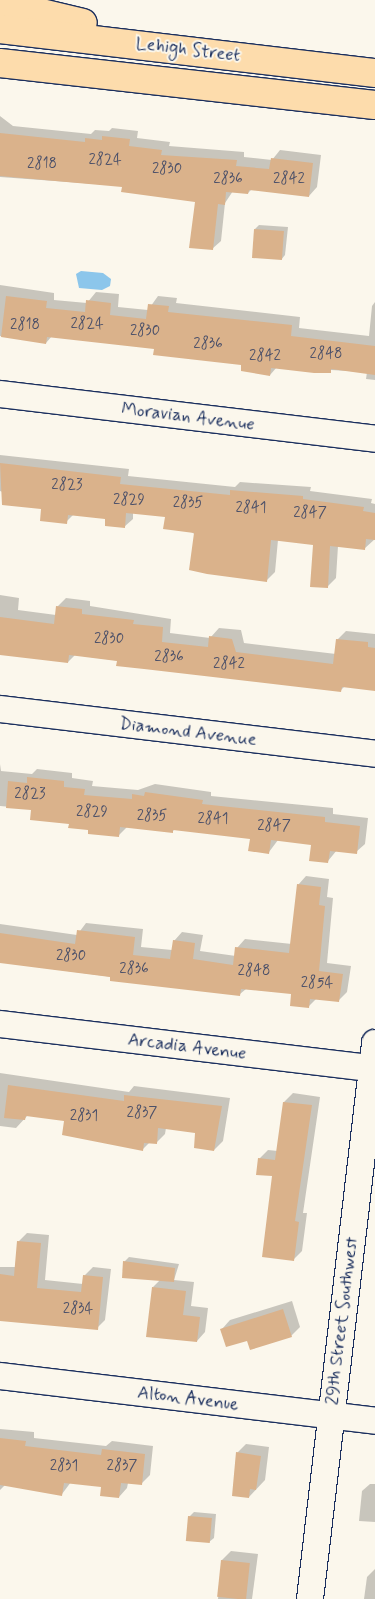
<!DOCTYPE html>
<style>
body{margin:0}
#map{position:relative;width:375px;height:1599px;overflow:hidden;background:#fbf7ec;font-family:Mynerve,sans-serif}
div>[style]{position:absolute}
.water>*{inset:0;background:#8cc6eb}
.shadow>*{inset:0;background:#0003}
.building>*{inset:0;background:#dab28b;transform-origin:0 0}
.roads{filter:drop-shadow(1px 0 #1b2f5e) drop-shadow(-1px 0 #1b2f5e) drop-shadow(0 1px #1b2f5e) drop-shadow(0 -1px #1b2f5e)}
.street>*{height:26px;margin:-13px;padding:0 13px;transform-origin:13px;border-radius:13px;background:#fbf7ec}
.highway>*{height:28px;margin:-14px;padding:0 14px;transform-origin:14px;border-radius:14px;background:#fddcac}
span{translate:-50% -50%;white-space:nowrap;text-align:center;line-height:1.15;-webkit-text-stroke:4px #fbf7ec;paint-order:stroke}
.number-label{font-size:15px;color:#4b5069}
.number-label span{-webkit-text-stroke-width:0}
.street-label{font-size:18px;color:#1b2f5e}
</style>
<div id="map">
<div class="water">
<i style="clip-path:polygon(81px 271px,103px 273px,111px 279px,110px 286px,102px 290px,79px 288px,76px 274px)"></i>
</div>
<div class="shadow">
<i style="clip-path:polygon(0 116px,13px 126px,91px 134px,95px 130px,109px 131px,112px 128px,138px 131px,137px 138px,170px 142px,169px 146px,244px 152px,244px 157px,272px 160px,280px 150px,321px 155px,317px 187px,309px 196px,252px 189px,248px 193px,233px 191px,225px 203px,221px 241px,212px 249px,196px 200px,123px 186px,0 177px)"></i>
<i style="clip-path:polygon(259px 225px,288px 227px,285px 255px,281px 260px,255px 229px)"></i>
<i style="clip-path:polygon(0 285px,54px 293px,54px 300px,87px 303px,96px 292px,119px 294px,118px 307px,148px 310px,158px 296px,177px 298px,176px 303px,300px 317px,299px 328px,369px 336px,372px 306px,375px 302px,375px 380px,366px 379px,367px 372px,277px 367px,270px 375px,243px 364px,155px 348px,52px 336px,46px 343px,0 336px)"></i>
<i style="clip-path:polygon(0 455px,129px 469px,128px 476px,235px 487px,240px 482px,311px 487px,310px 491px,372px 499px,371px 503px,375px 504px,375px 539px,364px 549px,338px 546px,336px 578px,327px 587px,315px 544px,278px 540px,275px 572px,267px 580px,166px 516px,133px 512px,133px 519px,124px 527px,107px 517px,74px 514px,66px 522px,43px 508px,0 491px)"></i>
<i style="clip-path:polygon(0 595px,19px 598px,18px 610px,56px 615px,57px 607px,66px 598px,90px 601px,90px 606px,171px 619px,170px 633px,210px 638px,219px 628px,241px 630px,244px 643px,336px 654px,337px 640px,346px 631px,375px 634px,375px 690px,345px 686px,341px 690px,75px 655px,68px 662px,0 654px)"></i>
<i style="clip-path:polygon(0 764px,1px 771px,32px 774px,37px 769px,72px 773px,72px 778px,93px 781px,92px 786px,138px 790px,155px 784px,211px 792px,211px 796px,333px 808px,333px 814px,368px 818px,365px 844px,356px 852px,337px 850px,328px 861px,312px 844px,278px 840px,269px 852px,251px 837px,175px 829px,172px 832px,127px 827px,118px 836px,33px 809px,0 806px)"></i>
<i style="clip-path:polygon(306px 876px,329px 879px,327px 897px,333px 898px,327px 963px,351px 966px,347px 992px,338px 1001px,317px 998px,308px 1007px,292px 993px,246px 989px,240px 994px,0 962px,0 924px,77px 935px,86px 923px,143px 929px,141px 947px,172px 950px,174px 941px,182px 932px,203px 935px,200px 951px,236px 956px,237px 948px,245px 939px,292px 944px,298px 885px)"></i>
<i style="clip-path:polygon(0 1073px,129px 1092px,134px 1086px,230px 1098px,223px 1141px,214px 1150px,197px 1132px,166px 1128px,165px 1134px,156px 1143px,150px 1142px,143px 1149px,66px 1120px,28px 1115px,16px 1128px,0 1126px)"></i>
<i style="clip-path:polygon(293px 1093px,320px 1097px,303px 1213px,307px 1213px,302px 1251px,293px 1260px,273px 1175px,259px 1159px,268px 1150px,278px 1151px,284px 1102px)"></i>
<i style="clip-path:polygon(27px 1233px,49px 1235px,45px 1280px,83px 1284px,84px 1276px,93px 1267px,111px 1269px,105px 1320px,97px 1328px,0 1319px,0 1267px,16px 1267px,18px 1242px)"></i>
<i style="clip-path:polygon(129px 1257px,179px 1264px,174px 1280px,194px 1282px,191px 1306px,208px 1308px,205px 1332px,197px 1341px,153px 1287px,160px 1280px,124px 1262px)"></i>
<i style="clip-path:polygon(292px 1301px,300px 1327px,291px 1336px,248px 1339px,222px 1329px,230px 1320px)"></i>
<i style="clip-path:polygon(0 1429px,34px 1432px,34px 1438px,106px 1446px,112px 1441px,153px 1446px,150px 1475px,141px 1484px,128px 1483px,127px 1488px,119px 1497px,102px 1486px,71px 1482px,62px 1494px,5px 1485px,0 1490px)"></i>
<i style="clip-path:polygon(246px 1444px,269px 1447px,265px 1480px,249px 1497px,237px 1453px)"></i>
<i style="clip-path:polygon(370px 1484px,375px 1484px,375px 1522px,359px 1521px,362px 1491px)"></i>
<i style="clip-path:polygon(194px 1512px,216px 1514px,214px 1538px,209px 1542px,189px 1517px)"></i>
<i style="clip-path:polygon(231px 1551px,258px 1554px,252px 1599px,218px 1599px,222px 1560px)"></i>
<i style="clip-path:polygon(375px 1569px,375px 1599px,364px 1599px,367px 1577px)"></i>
</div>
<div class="building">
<i style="clip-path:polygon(0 133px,85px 142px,85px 138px,102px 140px,102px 136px,130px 139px,129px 146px,162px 150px,161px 155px,237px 160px,236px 166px,269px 169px,271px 158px,313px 163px,309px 197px,249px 190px,248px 194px,226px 192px,225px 205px,218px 204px,213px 250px,189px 248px,195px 202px,121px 192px,122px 187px,0 176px)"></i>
<i style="left:254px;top:229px;width:30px;height:29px;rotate:4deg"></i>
<i style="clip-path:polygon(6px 296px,47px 301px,46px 308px,85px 312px,86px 300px,111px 303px,110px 315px,146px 319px,148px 304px,169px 306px,168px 312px,292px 325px,291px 336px,375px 346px,375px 375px,331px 369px,331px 373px,314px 373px,271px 368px,270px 376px,241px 371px,241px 365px,153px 355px,154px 349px,47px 337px,46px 344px,1px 337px)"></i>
<i style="clip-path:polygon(0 463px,121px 477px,120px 484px,230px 495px,230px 490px,303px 496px,303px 499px,364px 507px,363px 511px,375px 513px,375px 540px,366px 539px,365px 550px,330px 546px,328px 588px,310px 587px,313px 545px,271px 540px,267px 582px,207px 574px,189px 570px,194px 533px,163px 529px,165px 517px,126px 513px,125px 528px,105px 526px,105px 519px,68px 515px,67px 524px,40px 521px,41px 509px,2px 505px)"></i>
<i style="clip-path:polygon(56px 606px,82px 609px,82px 614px,134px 620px,133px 624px,163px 627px,162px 642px,208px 647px,209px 636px,232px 639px,236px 652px,333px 664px,336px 639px,368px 642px,368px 647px,375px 648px,375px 691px,342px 687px,341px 692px,144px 669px,116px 666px,117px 661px,69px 655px,68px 663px,0 655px,0 617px,54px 624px)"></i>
<i style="clip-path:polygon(27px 777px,64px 781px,64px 787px,85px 789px,84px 795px,132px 799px,132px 794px,144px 796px,145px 792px,203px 800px,202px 804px,325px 817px,325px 822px,360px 826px,357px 854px,330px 851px,328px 863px,309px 861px,311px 845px,271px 840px,269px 854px,248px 851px,250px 839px,173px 830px,173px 833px,120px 827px,119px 837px,88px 834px,88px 830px,68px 828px,69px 824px,30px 820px,31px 810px,6px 808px,8px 781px,27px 783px)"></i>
<i style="clip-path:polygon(297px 884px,321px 887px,319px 905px,325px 906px,319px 971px,343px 974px,339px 1002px,310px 999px,309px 1008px,290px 1006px,291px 994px,241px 989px,240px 996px,110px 981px,110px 977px,0 963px,0 933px,75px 944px,77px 930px,135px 937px,133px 955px,170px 959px,173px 940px,195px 943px,193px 959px,233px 965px,235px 947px,289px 953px)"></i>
<i style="clip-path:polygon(8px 1085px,124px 1101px,124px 1095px,222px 1106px,214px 1151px,194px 1148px,195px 1133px,158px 1128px,157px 1144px,144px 1143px,143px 1151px,62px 1135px,64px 1121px,26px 1116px,25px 1120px,4px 1118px)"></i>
<i style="clip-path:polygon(283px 1102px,312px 1105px,295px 1221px,299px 1222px,294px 1261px,262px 1257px,272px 1176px,256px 1175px,258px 1158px,275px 1160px)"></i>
<i style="clip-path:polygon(17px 1241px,41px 1243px,37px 1288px,81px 1292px,83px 1275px,103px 1277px,98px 1330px,0 1321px,0 1274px,14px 1276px)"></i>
<i style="clip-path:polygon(123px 1261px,175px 1268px,174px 1282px,122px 1278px)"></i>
<i style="clip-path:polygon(152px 1287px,186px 1291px,183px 1315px,200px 1317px,197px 1342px,146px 1337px)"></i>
<i style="clip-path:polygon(283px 1309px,292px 1337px,250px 1350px,247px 1341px,226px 1347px,220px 1329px)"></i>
<i style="clip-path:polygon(0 1438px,26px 1441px,25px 1446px,101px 1455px,102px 1449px,145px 1454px,142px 1485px,121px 1483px,119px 1498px,100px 1496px,101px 1487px,64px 1483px,62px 1496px,0 1485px)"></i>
<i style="clip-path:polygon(236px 1452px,261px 1456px,256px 1490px,250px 1489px,249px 1498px,232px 1496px)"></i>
<i style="left:188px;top:1516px;width:24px;height:25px;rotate:5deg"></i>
<i style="left:221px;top:1560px;width:29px;height:37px;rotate:6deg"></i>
</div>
<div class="roads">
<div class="street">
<i style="left:0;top:394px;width:378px;rotate:6.8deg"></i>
<i style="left:0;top:709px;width:378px;rotate:6.8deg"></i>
<i style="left:0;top:1024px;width:378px;rotate:6.8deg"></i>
<i style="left:0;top:1376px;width:378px;rotate:6.8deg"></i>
<i style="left:310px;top:1599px;width:560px;rotate:-83.33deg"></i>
</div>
<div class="highway">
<i style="left:0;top:3px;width:85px;rotate:13.5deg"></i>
<i style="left:0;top:29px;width:378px;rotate:6.7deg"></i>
<i style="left:0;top:63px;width:377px;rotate:6.4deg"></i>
</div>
</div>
<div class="number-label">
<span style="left:105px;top:161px">2824</span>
<span style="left:42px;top:165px">2818</span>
<span style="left:167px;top:170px">2830</span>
<span style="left:228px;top:180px">2836</span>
<span style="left:289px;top:180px">2842</span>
<span style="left:87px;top:325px">2824</span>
<span style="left:25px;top:326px">2818</span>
<span style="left:145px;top:332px">2830</span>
<span style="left:208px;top:345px">2836</span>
<span style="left:326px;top:355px">2848</span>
<span style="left:265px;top:357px">2842</span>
<span style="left:67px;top:486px">2823</span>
<span style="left:129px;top:501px">2829</span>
<span style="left:188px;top:504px">2835</span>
<span style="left:251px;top:509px">2841</span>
<span style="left:310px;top:514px">2847</span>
<span style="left:109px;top:640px">2830</span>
<span style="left:169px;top:658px">2836</span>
<span style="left:229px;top:665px">2842</span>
<span style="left:30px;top:795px">2823</span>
<span style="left:92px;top:813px">2829</span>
<span style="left:152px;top:817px">2835</span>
<span style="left:213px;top:820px">2841</span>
<span style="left:274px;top:827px">2847</span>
<span style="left:71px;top:957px">2830</span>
<span style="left:134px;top:970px">2836</span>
<span style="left:254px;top:972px">2848</span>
<span style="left:317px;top:984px">2854</span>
<span style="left:142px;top:1114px">2837</span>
<span style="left:84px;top:1117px">2831</span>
<span style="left:78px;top:1310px">2834</span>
<span style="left:64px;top:1467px">2831</span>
<span style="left:122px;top:1467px">2837</span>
</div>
<div class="street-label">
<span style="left:188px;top:50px;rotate:7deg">Lehigh Street</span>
<span style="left:188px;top:417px;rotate:7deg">Moravian Avenue</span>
<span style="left:188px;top:732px;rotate:7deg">Diamond Avenue</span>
<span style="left:187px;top:1047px;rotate:7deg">Arcadia Avenue</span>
<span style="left:342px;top:1321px;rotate:-83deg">29th Street Southwest</span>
<span style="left:188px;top:1399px;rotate:7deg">Alton Avenue</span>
</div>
</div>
